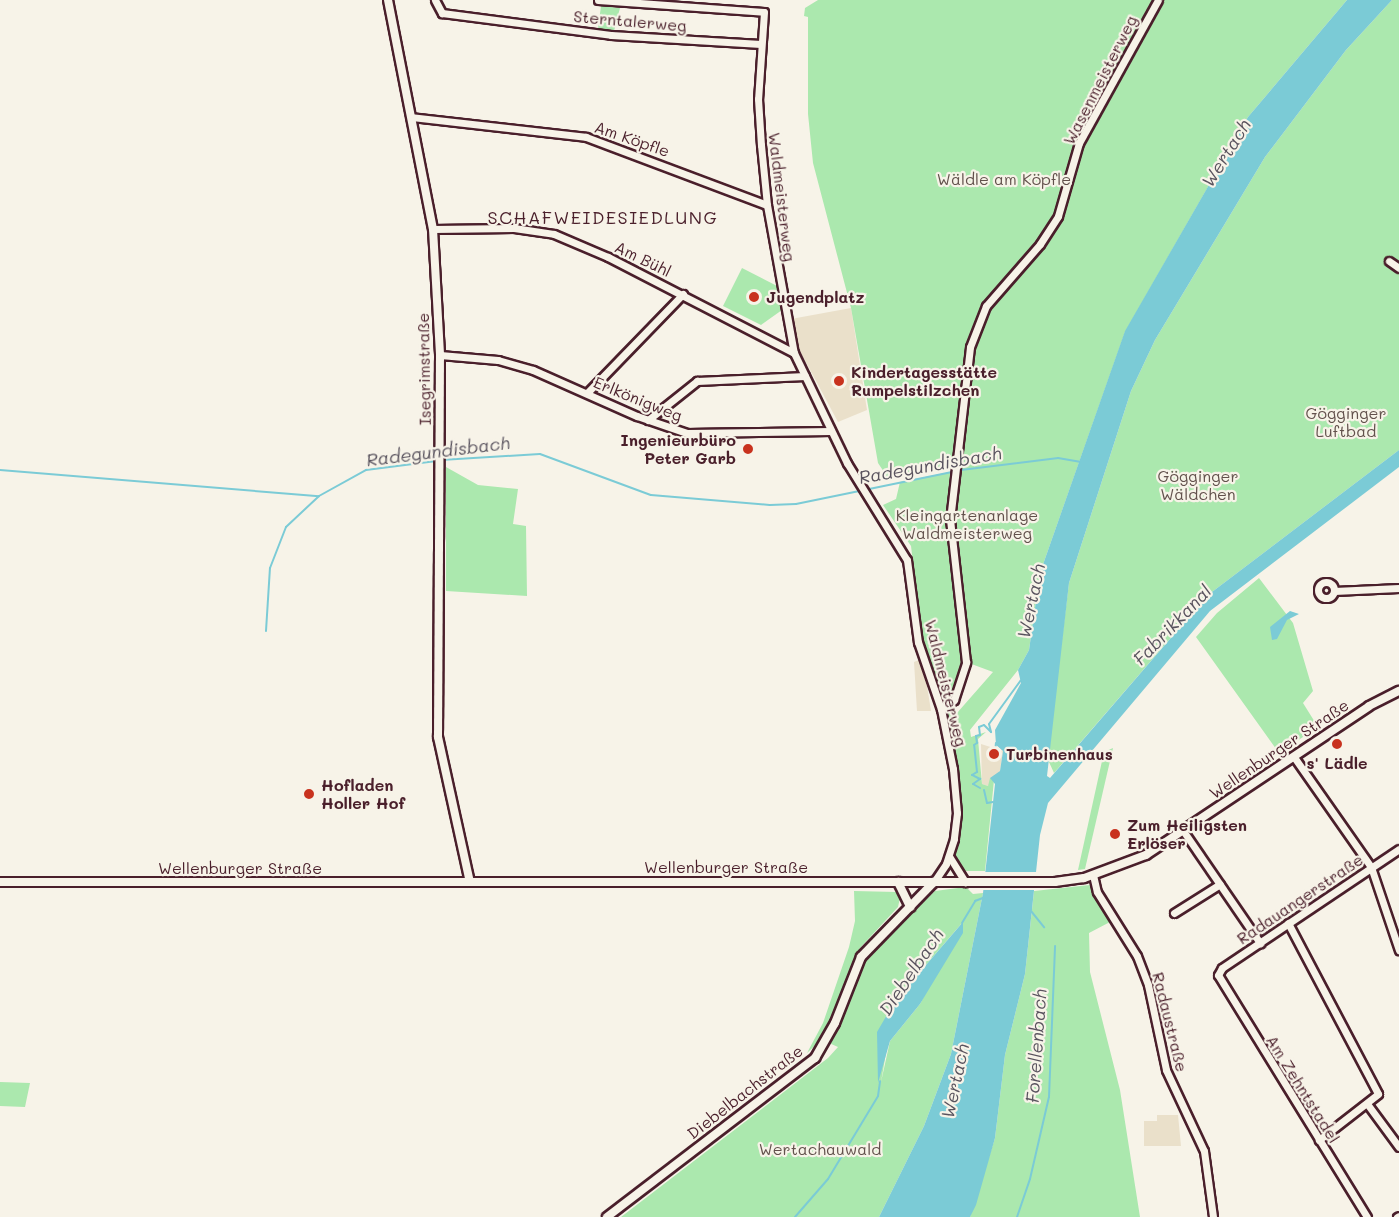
<!DOCTYPE html>
<meta charset="utf-8">
<style>
body{margin:0}
#map{position:relative;width:1399px;height:1217px;overflow:hidden;background:#f7f3e8;font-family:Mali,sans-serif}
div>[style]{position:absolute}
.built>*{inset:0;background:#eae0ca}
.green>*{inset:0;background:#abe8ae}
.water>*{inset:0;background:#7bcbd6}
.pier>*{inset:0;background:#f7f3e8;transform-origin:0 0}
.stream>*{height:2px;margin:-1px;padding:0 1px;transform-origin:1px;border-radius:1px;background:#7bcbd6}
.roads{filter:drop-shadow(2px 0 #4a1f2b) drop-shadow(-2px 0 #4a1f2b) drop-shadow(0 2px #4a1f2b) drop-shadow(0 -2px #4a1f2b)}
.minor>*{height:7px;margin:-3.5px;padding:0 3.5px;transform-origin:3.5px;border-radius:3.5px;background:#f7f3e8}
.minor>.ring{margin:-3.5px;padding:0;box-sizing:content-box;background:none;border:7px solid #f7f3e8;border-radius:50%}
.tertiary>*{height:8px;margin:-4px;padding:0 4px;transform-origin:4px;border-radius:4px;background:#f7f3e8}
.dots>*{width:16px;height:16px;translate:-50% -50%;box-sizing:border-box;border:3px solid #f7f3e8;border-radius:50%}
span{translate:-50% -50%;white-space:nowrap;text-align:center;line-height:1.15;-webkit-text-stroke:4.5px #f7f3e8;paint-order:stroke}
.street-label{font-size:16px;color:#4a1f2b}
.park-label{font-size:16px;color:#62514c}
.poi-label{font-size:16px;color:#4a1f2b;font-weight:700}
.left{translate:0 -50%;text-align:left}
.right{translate:-100% -50%;text-align:right}
.water-label{font-size:18px;color:#59535e;font-style:italic}
.neighbourhood-label{font-size:18px;color:#4a1f2b;letter-spacing:1.5px}
</style>
<div id="map">
<div class="built">
<i style="clip-path:polygon(851px 308px,867px 410px,838px 422px,800px 351px,791px 319px)"></i>
<i style="clip-path:polygon(919px 660px,927px 686px,931px 711px,917px 711px,914px 662px)"></i>
<i style="clip-path:polygon(981px 744px,1003px 751px,1000px 771px,988px 786px,982px 784px)"></i>
<i style="clip-path:polygon(1157px 1115px,1178px 1115px,1181px 1146px,1144px 1146px,1144px 1121px,1157px 1121px)"></i>
</div>
<div class="green">
<i style="clip-path:polygon(818px 0,1347px 0,1248px 117px,1125px 332px,1040px 573px,1029px 650px,1018px 670px,970px 730px,971px 737px,986px 732px,978px 739px,982px 784px,988px 786px,990px 778px,994px 780px,985px 871px,960px 871px,953px 857px,957px 840px,956px 769px,945px 711px,953px 706px,957px 713px,993px 672px,966px 662px,955px 693px,941px 702px,923px 643px,911px 546px,883px 505px,896px 499px,900px 482px,960px 470px,953px 468px,888px 478px,878px 463px,851px 308px,813px 163px,808px 114px,808px 17px,804px 16px,805px 8px)"></i>
<i style="clip-path:polygon(1392px 0,1399px 0,1399px 265px,1393px 257px,1390px 264px,1399px 270px,1399px 450px,1208px 595px,1054px 773px,1049px 762px,1049px 742px,1069px 583px,1131px 391px,1155px 340px,1265px 157px,1346px 50px)"></i>
<i style="clip-path:polygon(601px 6px,620px 8px,614px 31px,598px 29px)"></i>
<i style="clip-path:polygon(742px 268px,779px 287px,782px 310px,761px 325px,723px 306px)"></i>
<i style="clip-path:polygon(446px 467px,478px 485px,518px 489px,513px 524px,526px 526px,527px 596px,446px 591px)"></i>
<i style="clip-path:polygon(1259px 578px,1293px 623px,1313px 691px,1303px 703px,1318px 727px,1279px 753px,1196px 637px,1217px 613px)"></i>
<i style="clip-path:polygon(1113px 748px,1085px 869px,1078px 870px,1104px 752px)"></i>
<i style="clip-path:polygon(1090px 885px,1110px 922px,1089px 933px,1090px 972px,1120px 1090px,1140px 1217px,970px 1217px,995px 1138px,1005px 1055px,1025px 974px,1034px 891px)"></i>
<i style="clip-path:polygon(evenodd,966px 887px,973px 894px,983px 893px,951px 1054px,924px 1126px,879px 1217px,621px 1217px,828px 1058px,838px 1047px,829px 1043px,860px 968px,872px 950px,935px 891px,966px 887px,962px 923px,920px 1004px,890px 1041px,881px 1082px,895px 1001px,962px 923px)"></i>
<i style="clip-path:polygon(854px 891px,897px 892px,900px 898px,898px 907px,860px 948px,821px 1040px,807px 1053px,823px 1023px,849px 947px,855px 921px)"></i>
<i style="clip-path:polygon(0 1082px,30px 1083px,25px 1107px,0 1106px)"></i>
</div>
<div class="water">
<i style="clip-path:polygon(1347px 0,1392px 0,1346px 50px,1265px 157px,1155px 340px,1131px 391px,1069px 583px,1047px 776px,1050px 778px,1208px 595px,1399px 450px,1399px 467px,1210px 611px,1048px 803px,1040px 835px,1025px 974px,1005px 1055px,995px 1138px,976px 1205px,970px 1217px,879px 1217px,924px 1126px,951px 1054px,983px 893px,995px 784px,990px 778px,1000px 771px,1003px 751px,996px 745px,995px 730px,1021px 683px,1018px 670px,1029px 650px,1040px 573px,1125px 331px,1248px 117px)"></i>
<i style="clip-path:polygon(1290px 611px,1299px 614px,1287px 620px,1277px 639px,1272px 640px,1270px 627px)"></i>
<i style="clip-path:polygon(963px 922px,963px 933px,920px 1004px,890px 1041px,878px 1083px,877px 1032px,895px 1001px)"></i>
</div>
<div class="pier">
<i style="left:982px;top:872px;width:57px;height:18px"></i>
</div>
<div class="stream">
<i style="left:441px;top:460px;width:99px;rotate:-3.5deg"></i>
<i style="left:540px;top:454px;width:118px;rotate:20.3deg"></i>
<i style="left:651px;top:495px;width:119px;rotate:4.8deg"></i>
<i style="left:770px;top:505px;width:26px;rotate:-2deg"></i>
<i style="left:796px;top:504px;width:168px;rotate:-11.6deg"></i>
<i style="left:961px;top:470px;width:98px;rotate:-7.1deg"></i>
<i style="left:1058px;top:458px;width:22px;rotate:10deg"></i>
<i style="left:0;top:470px;width:320px;rotate:4.7deg"></i>
<i style="left:319px;top:496px;width:54px;rotate:-29deg"></i>
<i style="left:366px;top:470px;width:71px;rotate:-7.3deg"></i>
<i style="left:266px;top:631px;width:63px;rotate:-86.4deg"></i>
<i style="left:270px;top:568px;width:44px;rotate:-68.7deg"></i>
<i style="left:286px;top:527px;width:45px;rotate:-43.2deg"></i>
<i style="left:995px;top:752px;width:9px;rotate:-84deg"></i>
<i style="left:980px;top:788px;width:8px;rotate:-150deg"></i>
<i style="left:973px;top:784px;width:9px;rotate:-36deg"></i>
<i style="left:980px;top:779px;width:9px;rotate:-153deg"></i>
<i style="left:972px;top:775px;width:6px;rotate:-31deg"></i>
<i style="left:977px;top:772px;width:27px;rotate:-96deg"></i>
<i style="left:974px;top:745px;width:4px;rotate:-34deg"></i>
<i style="left:977px;top:743px;width:7px;rotate:-98deg"></i>
<i style="left:976px;top:736px;width:4px;rotate:-14deg"></i>
<i style="left:980px;top:735px;width:8px;rotate:-97deg"></i>
<i style="left:979px;top:727px;width:5px;rotate:-22deg"></i>
<i style="left:984px;top:725px;width:10px;rotate:45deg"></i>
<i style="left:991px;top:732px;width:8px;rotate:-104deg"></i>
<i style="left:989px;top:724px;width:54px;rotate:-54deg"></i>
<i style="left:984px;top:790px;width:13px;rotate:77deg"></i>
<i style="left:987px;top:803px;width:6px;rotate:-9deg"></i>
<i style="left:1031px;top:911px;width:21px;rotate:51deg"></i>
<i style="left:962px;top:923px;width:26px;rotate:-59deg"></i>
<i style="left:975px;top:901px;width:9px;rotate:-21deg"></i>
<i style="left:795px;top:1217px;width:50px;rotate:-49deg"></i>
<i style="left:828px;top:1179px;width:97px;rotate:-58.9deg"></i>
<i style="left:878px;top:1096px;width:15px;rotate:-82deg"></i>
<i style="left:1017px;top:1217px;width:40px;rotate:-71.1deg"></i>
<i style="left:1030px;top:1179px;width:84px;rotate:-77deg"></i>
<i style="left:1049px;top:1097px;width:151px;rotate:-87.7deg"></i>
</div>
<div class="roads">
<div class="minor">
<i style="left:435px;top:0;width:15px;rotate:62deg"></i>
<i style="left:442px;top:13px;width:170px;rotate:7.4deg"></i>
<i style="left:611px;top:35px;width:150px;rotate:3.4deg"></i>
<i style="left:598px;top:0;width:166px;rotate:4.1deg"></i>
<i style="left:764px;top:12px;width:87px;rotate:93.9deg"></i>
<i style="left:758px;top:99px;width:46px;rotate:86.3deg"></i>
<i style="left:761px;top:145px;width:60px;rotate:84.3deg"></i>
<i style="left:767px;top:205px;width:150px;rotate:79.7deg"></i>
<i style="left:794px;top:353px;width:122px;rotate:64.3deg"></i>
<i style="left:847px;top:463px;width:114px;rotate:58.3deg"></i>
<i style="left:907px;top:560px;width:83px;rotate:82.4deg"></i>
<i style="left:918px;top:642px;width:71px;rotate:71.1deg"></i>
<i style="left:941px;top:709px;width:61px;rotate:78.7deg"></i>
<i style="left:953px;top:769px;width:44px;rotate:84.8deg"></i>
<i style="left:957px;top:813px;width:26px;rotate:97deg"></i>
<i style="left:954px;top:839px;width:26px;rotate:108deg"></i>
<i style="left:946px;top:864px;width:22px;rotate:124deg"></i>
<i style="left:411px;top:117px;width:176px;rotate:6.5deg"></i>
<i style="left:586px;top:137px;width:193px;rotate:20.6deg"></i>
<i style="left:433px;top:229px;width:81px;rotate:-0.7deg"></i>
<i style="left:514px;top:228px;width:40px;rotate:8.5deg"></i>
<i style="left:554px;top:234px;width:59px;rotate:23.1deg"></i>
<i style="left:608px;top:257px;width:209px;rotate:27.3deg"></i>
<i style="left:1389px;top:261px;width:12px;rotate:35deg"></i>
<i style="left:440px;top:355px;width:58px;rotate:4.9deg"></i>
<i style="left:498px;top:360px;width:36px;rotate:16deg"></i>
<i style="left:533px;top:370px;width:114px;rotate:23.9deg"></i>
<i style="left:637px;top:416px;width:53px;rotate:18.8deg"></i>
<i style="left:687px;top:433px;width:144px;rotate:-0.8deg"></i>
<i style="left:587px;top:393px;width:138px;rotate:-45.9deg"></i>
<i style="left:648px;top:420px;width:63px;rotate:-38.5deg"></i>
<i style="left:697px;top:381px;width:108px;rotate:-2.7deg"></i>
<i class="ring" style="left:1318px;top:582px;width:9px;height:9px"></i>
<i style="left:1334px;top:591px;width:65px;rotate:-2.6deg"></i>
<i style="left:941px;top:709px;width:16px;rotate:-35deg"></i>
<i style="left:954px;top:700px;width:40px;rotate:-72deg"></i>
<i style="left:966px;top:662px;width:143px;rotate:-96.4deg"></i>
<i style="left:950px;top:520px;width:174px;rotate:-83.4deg"></i>
<i style="left:970px;top:347px;width:44px;rotate:-68.7deg"></i>
<i style="left:986px;top:306px;width:82px;rotate:-48.9deg"></i>
<i style="left:1040px;top:244px;width:33px;rotate:-57deg"></i>
<i style="left:1058px;top:216px;width:76px;rotate:-74deg"></i>
<i style="left:1079px;top:143px;width:163px;rotate:-61.1deg"></i>
<i style="left:1294px;top:757px;width:134px;rotate:55deg"></i>
<i style="left:1371px;top:867px;width:88px;rotate:71.4deg"></i>
<i style="left:1184px;top:832px;width:135px;rotate:55.6deg"></i>
<i style="left:949px;top:856px;width:31px;rotate:58deg"></i>
<i style="left:1093px;top:875px;width:17px;rotate:77deg"></i>
<i style="left:1097px;top:892px;width:75px;rotate:58deg"></i>
<i style="left:1137px;top:956px;width:31px;rotate:69deg"></i>
<i style="left:1148px;top:985px;width:87px;rotate:78deg"></i>
<i style="left:1166px;top:1070px;width:89px;rotate:64.9deg"></i>
<i style="left:1204px;top:1151px;width:67px;rotate:82.2deg"></i>
<i style="left:1174px;top:913px;width:54px;rotate:-32.2deg"></i>
<i style="left:1288px;top:923px;width:193px;rotate:62.2deg"></i>
<i style="left:1378px;top:1094px;width:75px;rotate:142.1deg"></i>
<i style="left:1368px;top:1105px;width:52px;rotate:53.6deg"></i>
<i style="left:1367px;top:1217px;width:284px;rotate:-121.6deg"></i>
<i style="left:1218px;top:975px;width:8px;rotate:-60deg"></i>
<i style="left:1222px;top:968px;width:213px;rotate:-33.9deg"></i>
<i style="left:1397px;top:1217px;width:2px;rotate:-27deg"></i>
</div>
<div class="tertiary">
<i style="left:388px;top:0;width:233px;rotate:78.9deg"></i>
<i style="left:433px;top:229px;width:126px;rotate:86.8deg"></i>
<i style="left:440px;top:355px;width:382px;rotate:90.3deg"></i>
<i style="left:438px;top:737px;width:148px;rotate:77.6deg"></i>
<i style="left:0;top:882px;width:1055px"></i>
<i style="left:1055px;top:882px;width:29px;rotate:-8deg"></i>
<i style="left:1084px;top:878px;width:66px;rotate:-20.4deg"></i>
<i style="left:1146px;top:855px;width:268px;rotate:-33.7deg"></i>
<i style="left:1369px;top:706px;width:34px;rotate:-27deg"></i>
<i style="left:898px;top:882px;width:28px;rotate:64deg"></i>
<i style="left:607px;top:1217px;width:262px;rotate:-37.4deg"></i>
<i style="left:815px;top:1058px;width:40px;rotate:-60.3deg"></i>
<i style="left:835px;top:1023px;width:71px;rotate:-68.5deg"></i>
<i style="left:861px;top:957px;width:105px;rotate:-45.8deg"></i>
</div>
</div>
<div class="dots">
<i style="left:754px;top:297px;background:#c8321e"></i>
<i style="left:839px;top:381px;background:#c8321e"></i>
<i style="left:748px;top:449px;background:#c8321e"></i>
<i style="left:1337px;top:744px;background:#c8321e"></i>
<i style="left:994px;top:754px;background:#c8321e"></i>
<i style="left:309px;top:794px;background:#c8321e"></i>
<i style="left:1115px;top:834px;background:#c8321e"></i>
</div>
<div class="street-label">
<span style="left:630px;top:21px;rotate:5deg">Sterntalerweg</span>
<span style="left:1100px;top:80px;rotate:-63deg">Wasenmeisterweg</span>
<span style="left:632px;top:139px;rotate:19deg">Am Köpfle</span>
<span style="left:782px;top:197px;rotate:83deg">Waldmeisterweg</span>
<span style="left:643px;top:259px;rotate:26deg">Am Bühl</span>
<span style="left:424px;top:369px;rotate:-91deg">Isegrimstraße</span>
<span style="left:638px;top:399px;rotate:22deg">Erlkönigweg</span>
<span style="left:946px;top:683px;rotate:76deg">Waldmeisterweg</span>
<span style="left:1279px;top:749px;rotate:-34deg">Wellenburger Straße</span>
<span style="left:726px;top:867px">Wellenburger Straße</span>
<span style="left:240px;top:868px">Wellenburger Straße</span>
<span style="left:1300px;top:899px;rotate:-34deg">Radauangerstraße</span>
<span style="left:1170px;top:1022px;rotate:76deg">Radaustraße</span>
<span style="left:1303px;top:1089px;rotate:58deg">Am Zehntstadel</span>
<span style="left:745px;top:1092px;rotate:-38deg">Diebelbachstraße</span>
</div>
<div class="park-label">
<span style="left:1004px;top:179px">Wäldle am Köpfle</span>
<span style="left:1346px;top:422px">Gögginger<br>Luftbad</span>
<span style="left:1198px;top:485px">Gögginger<br>Wäldchen</span>
<span style="left:967px;top:524px">Kleingartenanlage<br>Waldmeisterweg</span>
<span style="left:820px;top:1149px">Wertachauwald</span>
</div>
<div class="poi-label">
<span class="left" style="left:766px;top:297px">Jugendplatz</span>
<span class="left" style="left:851px;top:381px">Kindertagesstätte<br>Rumpelstilzchen</span>
<span class="right" style="left:736px;top:449px">Ingenieurbüro<br>Peter Garb</span>
<span class="left" style="left:1006px;top:754px">Turbinenhaus</span>
<span style="left:1337px;top:763px">s' Lädle</span>
<span class="left" style="left:321px;top:794px">Hofladen<br>Holler Hof</span>
<span class="left" style="left:1127px;top:834px">Zum Heiligsten<br>Erlöser</span>
</div>
<div class="water-label">
<span style="left:1226px;top:153px;rotate:-58deg">Wertach</span>
<span style="left:438px;top:451px;rotate:-7deg">Radegundisbach</span>
<span style="left:930px;top:465px;rotate:-10deg">Radegundisbach</span>
<span style="left:1031px;top:601px;rotate:-78deg">Wertach</span>
<span style="left:1172px;top:625px;rotate:-46deg">Fabrikkanal</span>
<span style="left:911px;top:972px;rotate:-56deg">Diebelbach</span>
<span style="left:1036px;top:1046px;rotate:-86deg">Forellenbach</span>
<span style="left:955px;top:1081px;rotate:-78deg">Wertach</span>
</div>
<div class="neighbourhood-label">
<span style="left:603px;top:217px">SCHAFWEIDESIEDLUNG</span>
</div>
</div>
